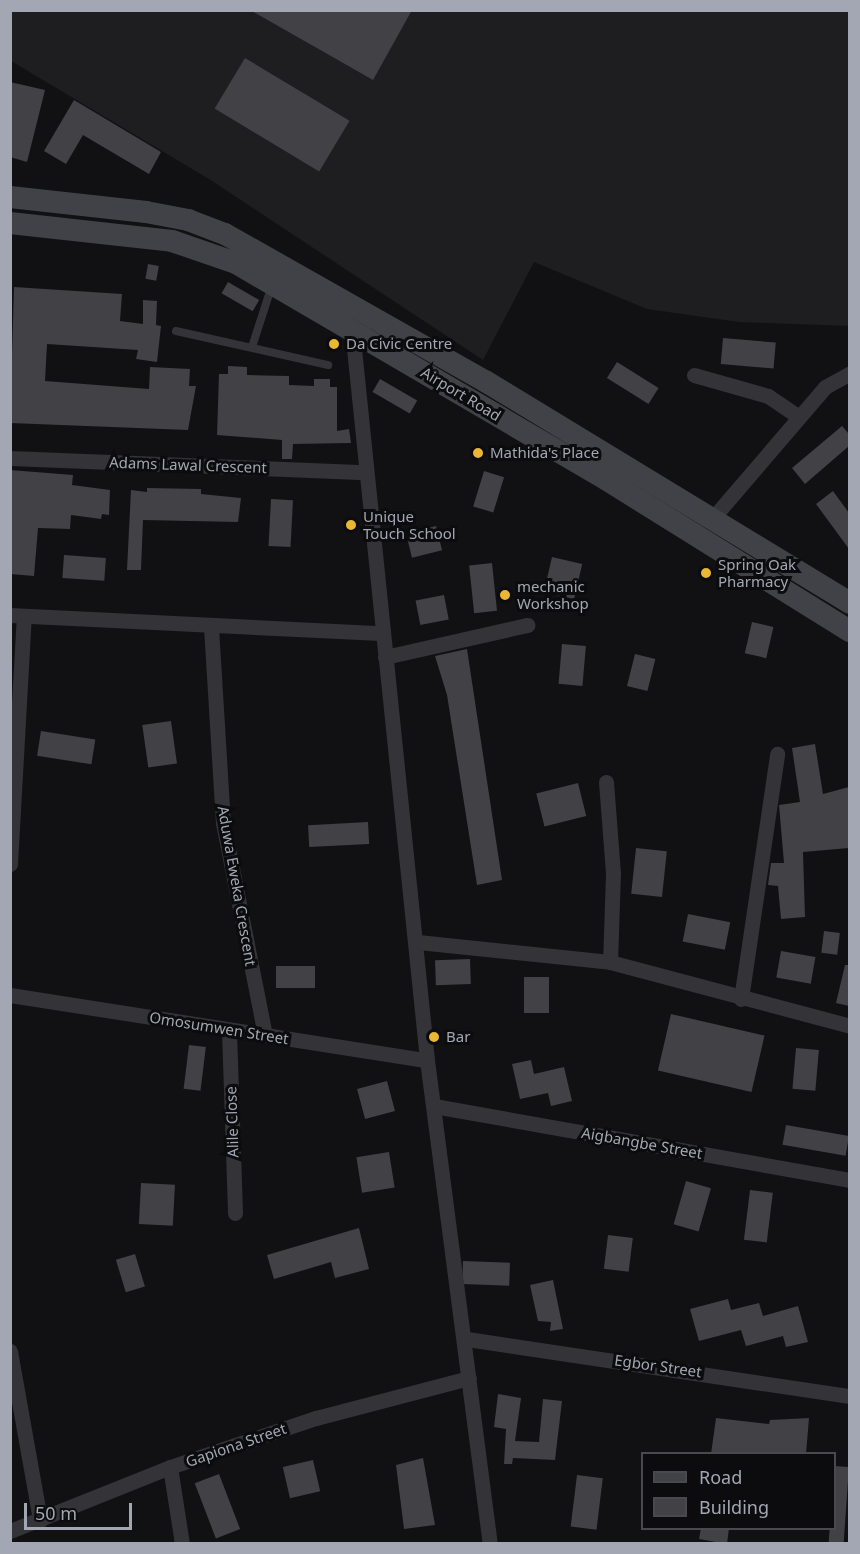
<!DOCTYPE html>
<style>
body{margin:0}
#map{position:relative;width:860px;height:1554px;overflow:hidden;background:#111113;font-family:"Noto Sans",sans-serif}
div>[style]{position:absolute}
.built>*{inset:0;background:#1e1d20}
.building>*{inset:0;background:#414146;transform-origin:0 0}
.lane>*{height:8px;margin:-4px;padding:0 4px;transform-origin:4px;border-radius:4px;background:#333338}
.street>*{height:15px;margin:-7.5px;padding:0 7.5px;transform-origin:7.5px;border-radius:7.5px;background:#333338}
.secondary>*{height:22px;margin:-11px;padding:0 11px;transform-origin:11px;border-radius:11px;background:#414248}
.dots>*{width:16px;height:16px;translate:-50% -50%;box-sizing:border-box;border:3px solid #0c0c0e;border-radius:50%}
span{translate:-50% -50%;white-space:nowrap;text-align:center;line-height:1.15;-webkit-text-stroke:6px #0c0c0e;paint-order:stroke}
.poi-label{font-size:15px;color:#a3a7b3}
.left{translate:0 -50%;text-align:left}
.street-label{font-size:15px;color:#a3a7b3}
.frame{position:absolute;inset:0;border:12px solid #a3a7b3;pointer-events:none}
.legend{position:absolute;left:641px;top:1452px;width:195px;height:78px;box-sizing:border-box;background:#0c0c0e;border:2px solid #484a50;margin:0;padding:8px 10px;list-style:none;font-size:18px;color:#a3a7b3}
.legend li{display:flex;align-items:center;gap:12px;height:30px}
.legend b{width:30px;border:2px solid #484a50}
.scale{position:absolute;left:24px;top:1503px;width:108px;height:27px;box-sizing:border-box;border:3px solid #a3a7b3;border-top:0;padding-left:8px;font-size:18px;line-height:21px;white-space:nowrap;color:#a3a7b3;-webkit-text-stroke:4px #0c0c0e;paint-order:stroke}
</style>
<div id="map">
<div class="built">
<i style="clip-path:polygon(11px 11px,849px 11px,849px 326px,739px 322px,647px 309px,534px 262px,483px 360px,209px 179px,11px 61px)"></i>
</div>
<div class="building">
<i style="clip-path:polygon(250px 10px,412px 10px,373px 80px)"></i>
<i style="left:245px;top:58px;width:122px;height:59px;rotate:31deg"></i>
<i style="clip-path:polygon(10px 82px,45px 90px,27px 162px,10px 157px)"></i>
<i style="clip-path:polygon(74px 100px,161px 152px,149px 174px,83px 135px,66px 164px,44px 151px)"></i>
<i style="left:148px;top:264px;width:11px;height:15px;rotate:10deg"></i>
<i style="left:228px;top:282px;width:36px;height:13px;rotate:30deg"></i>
<i style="clip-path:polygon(14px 287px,122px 294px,120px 321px,143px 324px,143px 300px,157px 301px,156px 325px,161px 326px,157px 362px,136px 359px,138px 350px,47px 344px,45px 381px,149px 389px,150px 367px,190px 369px,189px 386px,196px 386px,188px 430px,10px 423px)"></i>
<i style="left:723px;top:338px;width:53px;height:26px;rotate:5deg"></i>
<i style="left:617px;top:362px;width:49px;height:19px;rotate:32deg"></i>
<i style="clip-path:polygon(228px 366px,247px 367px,247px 375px,289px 376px,289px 385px,314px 386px,314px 379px,330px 379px,330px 387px,337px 387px,337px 431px,349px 429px,351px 443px,293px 444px,292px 459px,282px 459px,282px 440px,217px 435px,219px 374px,228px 374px)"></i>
<i style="left:380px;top:379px;width:43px;height:15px;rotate:30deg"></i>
<i style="clip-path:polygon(842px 426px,849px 434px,849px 446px,805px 484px,792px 468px)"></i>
<i style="clip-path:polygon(10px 470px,73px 475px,72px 485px,110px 490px,109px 515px,102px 514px,101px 519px,71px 515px,70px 529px,38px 528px,34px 576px,10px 574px)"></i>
<i style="left:484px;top:471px;width:21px;height:37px;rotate:17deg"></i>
<i style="clip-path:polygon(147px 488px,201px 489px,201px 494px,241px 498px,238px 522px,143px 520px,141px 570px,127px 570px,131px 490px,147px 492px)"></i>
<i style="clip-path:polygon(833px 491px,849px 513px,849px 549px,816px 504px)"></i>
<i style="left:271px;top:499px;width:22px;height:47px;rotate:3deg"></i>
<i style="left:436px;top:526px;width:25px;height:31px;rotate:76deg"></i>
<i style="left:64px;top:555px;width:42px;height:23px;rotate:4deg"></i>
<i style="left:552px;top:557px;width:31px;height:36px;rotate:13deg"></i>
<i style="left:492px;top:563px;width:48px;height:23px;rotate:84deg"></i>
<i style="left:444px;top:595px;width:25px;height:29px;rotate:79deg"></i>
<i style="left:752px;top:622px;width:22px;height:32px;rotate:13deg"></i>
<i style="left:562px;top:644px;width:24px;height:40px;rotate:5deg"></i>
<i style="clip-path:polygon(467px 649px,502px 880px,477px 885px,447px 695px,435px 656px)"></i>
<i style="left:635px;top:654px;width:21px;height:33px;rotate:14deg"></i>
<i style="left:171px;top:721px;width:43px;height:29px;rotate:82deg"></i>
<i style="left:41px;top:731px;width:55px;height:25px;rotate:9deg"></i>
<i style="clip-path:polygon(815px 744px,823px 794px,849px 787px,849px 848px,803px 852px,805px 917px,781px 919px,778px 886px,768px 885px,771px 863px,784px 863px,779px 805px,800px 802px,792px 748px)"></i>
<i style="left:578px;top:783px;width:34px;height:43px;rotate:76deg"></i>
<i style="left:368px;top:822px;width:22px;height:60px;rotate:87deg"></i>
<i style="left:636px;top:848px;width:31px;height:46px;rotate:6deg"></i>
<i style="left:688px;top:914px;width:43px;height:28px;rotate:11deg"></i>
<i style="left:824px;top:931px;width:16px;height:22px;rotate:7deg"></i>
<i style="left:781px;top:951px;width:35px;height:27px;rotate:10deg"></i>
<i style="left:470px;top:959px;width:25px;height:35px;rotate:88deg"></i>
<i style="clip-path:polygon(845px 965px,849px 965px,849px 1006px,836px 1003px)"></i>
<i style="left:315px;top:966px;width:22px;height:39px;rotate:90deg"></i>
<i style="left:524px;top:977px;width:25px;height:36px"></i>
<i style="left:671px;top:1014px;width:96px;height:58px;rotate:13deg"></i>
<i style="left:189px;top:1045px;width:17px;height:44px;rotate:7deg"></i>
<i style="left:796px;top:1048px;width:23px;height:41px;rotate:5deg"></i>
<i style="clip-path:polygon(531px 1060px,534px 1074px,564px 1067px,572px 1101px,551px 1106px,548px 1093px,520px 1099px,512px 1064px)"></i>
<i style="left:387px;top:1081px;width:31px;height:31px;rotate:75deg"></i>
<i style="left:786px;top:1125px;width:64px;height:20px;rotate:10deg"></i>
<i style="left:389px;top:1152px;width:36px;height:33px;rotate:81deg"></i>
<i style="left:686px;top:1181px;width:26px;height:45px;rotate:16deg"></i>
<i style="left:141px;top:1183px;width:34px;height:41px;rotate:3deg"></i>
<i style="left:750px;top:1190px;width:23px;height:50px;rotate:7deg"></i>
<i style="clip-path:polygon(359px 1228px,369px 1269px,335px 1278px,331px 1262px,274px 1279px,267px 1255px)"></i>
<i style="left:608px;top:1235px;width:25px;height:34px;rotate:7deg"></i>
<i style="left:135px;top:1254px;width:34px;height:20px;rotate:73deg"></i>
<i style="left:463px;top:1261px;width:47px;height:23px;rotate:2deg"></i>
<i style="clip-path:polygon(553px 1280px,563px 1329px,550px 1331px,551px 1322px,538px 1321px,530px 1285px)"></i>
<i style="clip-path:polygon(728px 1299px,731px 1310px,759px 1303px,763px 1316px,798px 1306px,808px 1342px,786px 1347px,783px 1336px,746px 1346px,741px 1330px,699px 1341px,690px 1309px)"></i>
<i style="clip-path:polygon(498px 1394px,521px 1398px,515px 1441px,539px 1442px,543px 1399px,562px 1401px,555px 1460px,513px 1458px,512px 1464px,504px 1464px,506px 1429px,494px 1427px)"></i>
<i style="clip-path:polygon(716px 1418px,769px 1424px,770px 1420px,809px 1418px,806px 1454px,711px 1454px)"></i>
<i style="clip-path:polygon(423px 1458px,435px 1525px,404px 1529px,396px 1465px)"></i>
<i style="left:313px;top:1460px;width:32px;height:31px;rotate:77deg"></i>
<i style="left:834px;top:1466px;width:15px;height:78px;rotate:4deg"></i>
<i style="left:219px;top:1474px;width:59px;height:26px;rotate:69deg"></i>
<i style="left:577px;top:1475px;width:26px;height:52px;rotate:7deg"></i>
<i style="clip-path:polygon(701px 1528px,729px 1528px,727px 1544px,699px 1539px)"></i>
</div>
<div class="lane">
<i style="left:176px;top:331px;width:156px;rotate:12.6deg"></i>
<i style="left:252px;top:347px;width:65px;rotate:-72.1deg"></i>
</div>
<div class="street">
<i style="left:352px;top:329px;width:735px;rotate:84.14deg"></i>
<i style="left:427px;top:1060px;width:488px;rotate:82.6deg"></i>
<i style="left:694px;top:375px;width:77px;rotate:15.8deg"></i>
<i style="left:768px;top:396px;width:37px;rotate:34deg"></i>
<i style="left:10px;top:458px;width:355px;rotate:2.3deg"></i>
<i style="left:712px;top:519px;width:174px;rotate:-49.4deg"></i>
<i style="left:825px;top:387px;width:29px;rotate:-29deg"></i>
<i style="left:10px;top:615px;width:371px;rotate:2.8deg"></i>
<i style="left:211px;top:627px;width:196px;rotate:86.5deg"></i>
<i style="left:223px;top:823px;width:216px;rotate:78.8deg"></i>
<i style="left:385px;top:657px;width:146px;rotate:-12.7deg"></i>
<i style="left:606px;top:782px;width:91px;rotate:85.6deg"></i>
<i style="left:613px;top:873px;width:89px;rotate:91.9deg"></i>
<i style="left:10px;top:864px;width:247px;rotate:-86.8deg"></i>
<i style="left:418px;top:942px;width:193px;rotate:5.9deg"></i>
<i style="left:610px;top:962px;width:248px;rotate:14.9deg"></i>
<i style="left:10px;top:995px;width:422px;rotate:8.9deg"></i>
<i style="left:741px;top:999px;width:248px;rotate:-81.6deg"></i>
<i style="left:229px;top:1031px;width:182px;rotate:88.1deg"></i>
<i style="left:434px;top:1106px;width:423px;rotate:10.1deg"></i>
<i style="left:467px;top:1339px;width:387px;rotate:8.5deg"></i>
<i style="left:10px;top:1351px;width:172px;rotate:79.9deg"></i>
<i style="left:170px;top:1467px;width:78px;rotate:81.1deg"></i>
<i style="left:10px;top:1531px;width:172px;rotate:-21.8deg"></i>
<i style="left:170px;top:1467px;width:154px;rotate:-18.6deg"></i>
<i style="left:316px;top:1418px;width:158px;rotate:-14.7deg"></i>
</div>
<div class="secondary">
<i style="left:10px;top:197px;width:137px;rotate:6.3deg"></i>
<i style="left:146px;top:212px;width:43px;rotate:10.8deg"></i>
<i style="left:188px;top:220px;width:40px;rotate:21deg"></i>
<i style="left:225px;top:234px;width:299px;rotate:29.5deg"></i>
<i style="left:485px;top:381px;width:427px;rotate:31.3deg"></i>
<i style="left:10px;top:223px;width:163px;rotate:6.3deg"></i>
<i style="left:172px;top:241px;width:68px;rotate:19deg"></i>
<i style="left:236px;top:263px;width:430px;rotate:30.3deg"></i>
<i style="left:607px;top:480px;width:286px;rotate:31.9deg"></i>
</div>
<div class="dots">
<i style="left:334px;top:344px;background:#eab732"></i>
<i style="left:478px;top:453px;background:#eab732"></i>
<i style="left:351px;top:525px;background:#eab732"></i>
<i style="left:706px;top:573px;background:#eab732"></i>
<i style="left:505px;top:595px;background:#eab732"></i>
<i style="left:434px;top:1037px;background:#eab732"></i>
</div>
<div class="poi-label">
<span class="left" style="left:346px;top:344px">Da Civic Centre</span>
<span class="left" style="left:490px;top:453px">Mathida's Place</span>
<span class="left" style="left:363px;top:525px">Unique<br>Touch School</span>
<span class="left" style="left:718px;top:573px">Spring Oak<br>Pharmacy</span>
<span class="left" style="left:517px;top:595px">mechanic<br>Workshop</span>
<span class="left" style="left:446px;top:1037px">Bar</span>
</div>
<div class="street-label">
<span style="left:461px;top:394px;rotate:31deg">Airport Road</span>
<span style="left:188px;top:465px;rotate:2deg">Adams Lawal Crescent</span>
<span style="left:237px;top:886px;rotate:80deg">Aduwa Eweka Crescent</span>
<span style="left:219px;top:1028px;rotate:9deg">Omosumwen Street</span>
<span style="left:232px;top:1122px;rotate:-92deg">Alile Close</span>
<span style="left:642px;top:1143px;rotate:10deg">Aigbangbe Street</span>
<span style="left:658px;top:1366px;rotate:8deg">Egbor Street</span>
<span style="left:236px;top:1445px;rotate:-19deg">Gapiona Street</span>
</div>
<div class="frame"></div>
<ul class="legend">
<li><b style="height:8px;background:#414248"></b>Road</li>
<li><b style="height:16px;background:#414146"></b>Building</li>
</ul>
<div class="scale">50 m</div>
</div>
